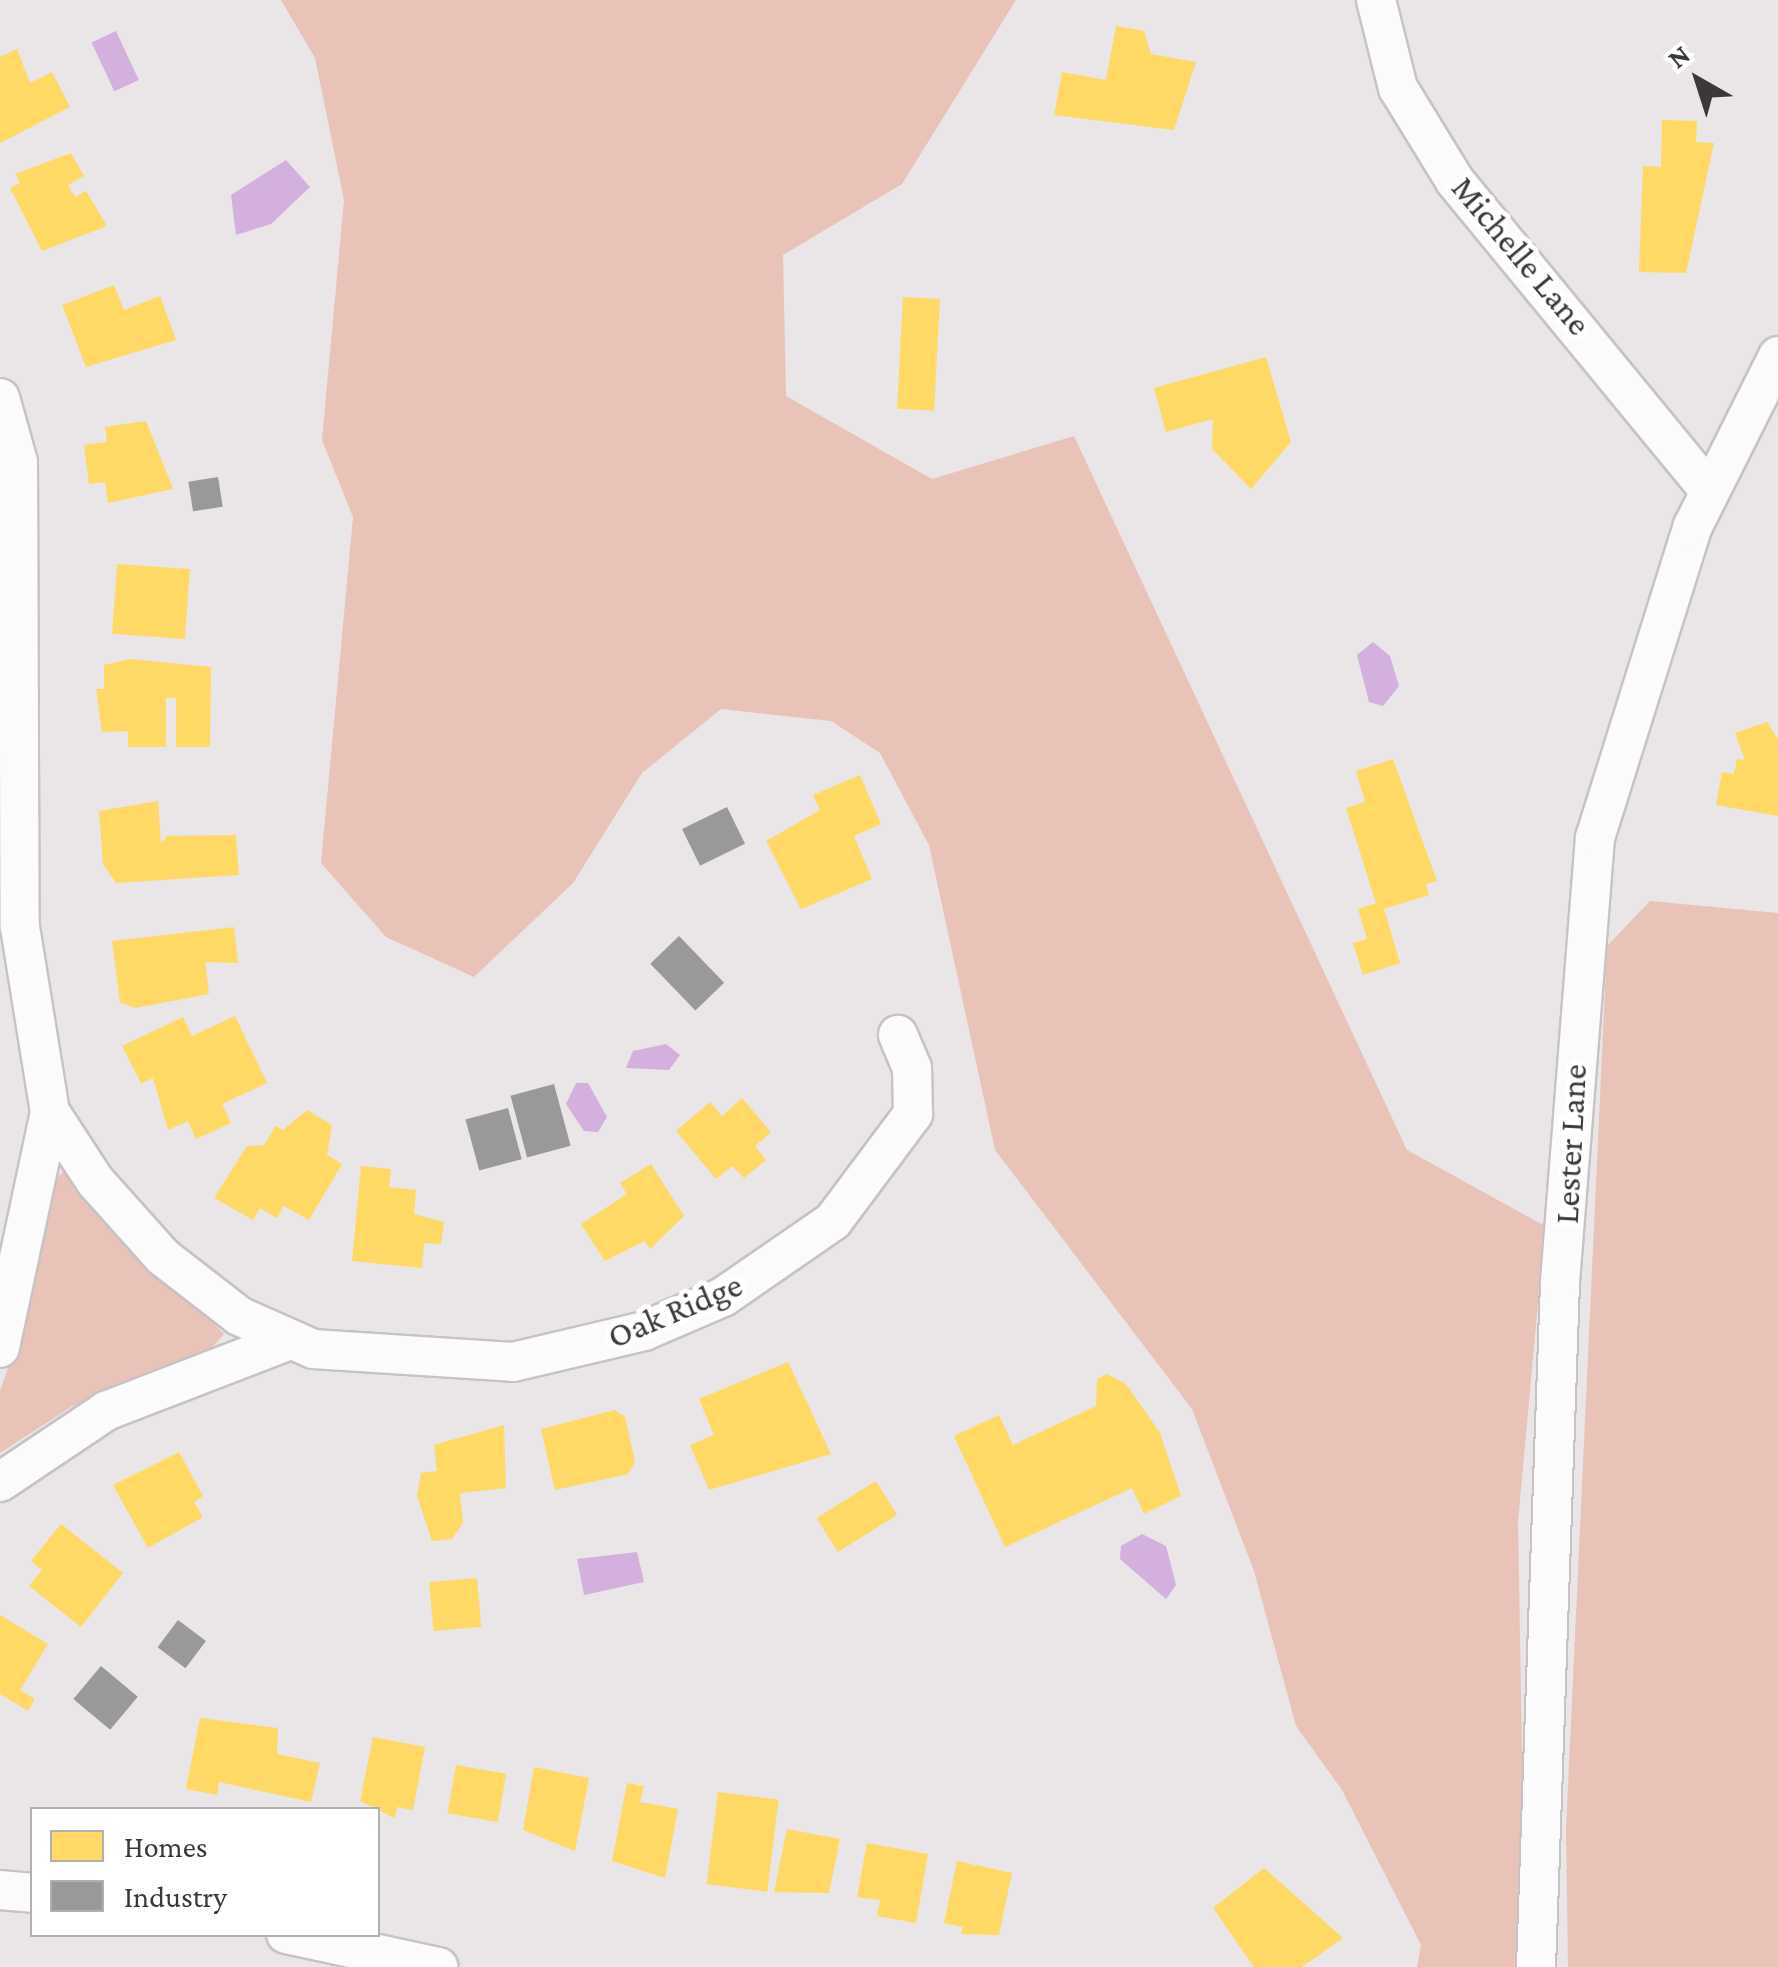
<!DOCTYPE html>
<style>
body{margin:0}
#map{position:relative;width:1778px;height:1967px;overflow:hidden;background:#eae5e6;font-family:"Crimson Pro",serif}
div>[style]{position:absolute}
.green>*{inset:0;background:#eac3b8}
.water>*{inset:0;background:#d3b0de;transform-origin:0 0}
.homes>*{inset:0;background:#ffd966;transform-origin:0 0}
.industry>*{inset:0;background:#999;transform-origin:0 0}
.roads{filter:drop-shadow(2px 0 #c7c3c4) drop-shadow(-2px 0 #c7c3c4) drop-shadow(0 2px #c7c3c4) drop-shadow(0 -2px #c7c3c4)}
.minor>*{height:38px;margin:-19px;padding:0 19px;transform-origin:19px;border-radius:19px;background:#fcfbfb}
span{translate:-50% -50%;white-space:nowrap;text-align:center;line-height:1.15;-webkit-text-stroke:10px #fff;paint-order:stroke}
.street-label{font-size:35px;color:#3c3839}
.legend{position:absolute;left:30px;top:1807px;width:350px;height:130px;box-sizing:border-box;background:#fff;border:2px solid #b1afb0;margin:0;padding:12px 18px;list-style:none;font-size:30px;color:#3c3839}
.legend li{display:flex;align-items:center;gap:20px;height:50px}
.legend b{width:50px;border:2px solid #b1afb0}
.north{position:absolute;left:1648px;top:30px;width:100px;height:100px;-webkit-text-stroke:8px #fff;paint-order:stroke;rotate:321deg;font-size:28px;font-weight:700;line-height:40px;text-align:center;color:#3c3839}
.north::after{content:'';display:block;margin:auto;width:35px;height:45px;background:#3c3839;clip-path:polygon(50% 0,100% 100%,50% 72%,0 100%)}
</style>
<div id="map">
<div class="green">
<i style="clip-path:polygon(281px 0,1016px 0,902px 184px,783px 255px,786px 396px,932px 479px,1074px 436px,1407px 1150px,1545px 1226px,1518px 1522px,1525px 1919px,1518px 1967px,1417px 1967px,1421px 1945px,1342px 1790px,1296px 1726px,1254px 1571px,1192px 1409px,995px 1150px,929px 845px,880px 753px,831px 721px,721px 709px,642px 773px,573px 883px,474px 977px,386px 937px,321px 863px,353px 517px,322px 440px,344px 200px,315px 58px)"></i>
<i style="clip-path:polygon(1650px 901px,1778px 913px,1778px 1967px,1568px 1967px,1566px 1830px,1607px 946px)"></i>
<i style="clip-path:polygon(63px 1172px,224px 1334px,207px 1353px,71px 1407px,0 1453px,0 1391px,30px 1303px,52px 1181px)"></i>
</div>
<div class="water">
<i style="left:116px;top:31px;width:54px;height:27px;rotate:65deg"></i>
<i style="clip-path:polygon(286px 160px,310px 187px,271px 224px,236px 235px,231px 195px)"></i>
<i style="clip-path:polygon(1373px 642px,1390px 656px,1399px 686px,1383px 706px,1369px 702px,1357px 655px)"></i>
<i style="clip-path:polygon(666px 1044px,680px 1055px,669px 1070px,626px 1068px,633px 1051px)"></i>
<i style="clip-path:polygon(576px 1083px,588px 1083px,607px 1117px,598px 1132px,584px 1131px,566px 1104px)"></i>
<i style="clip-path:polygon(1142px 1534px,1166px 1546px,1176px 1585px,1166px 1599px,1120px 1559px,1121px 1546px)"></i>
<i style="clip-path:polygon(637px 1552px,644px 1582px,584px 1595px,577px 1559px)"></i>
</div>
<div class="homes">
<i style="clip-path:polygon(1116px 26px,1144px 31px,1151px 54px,1196px 62px,1174px 130px,1054px 115px,1062px 72px,1106px 80px)"></i>
<i style="clip-path:polygon(17px 49px,30px 83px,52px 72px,70px 107px,0 143px,0 57px)"></i>
<i style="clip-path:polygon(1662px 120px,1697px 121px,1696px 142px,1714px 143px,1686px 273px,1639px 272px,1643px 166px,1661px 167px)"></i>
<i style="clip-path:polygon(71px 153px,84px 176px,68px 185px,75px 197px,86px 191px,107px 226px,42px 251px,10px 188px,20px 183px,15px 174px)"></i>
<i style="clip-path:polygon(114px 285px,124px 310px,160px 296px,176px 340px,86px 367px,62px 305px)"></i>
<i style="left:903px;top:297px;width:37px;height:112px;rotate:3deg"></i>
<i style="clip-path:polygon(1266px 357px,1291px 442px,1251px 489px,1212px 449px,1213px 419px,1166px 432px,1154px 388px)"></i>
<i style="clip-path:polygon(146px 421px,173px 489px,108px 503px,105px 482px,89px 484px,84px 445px,107px 442px,105px 427px)"></i>
<i style="left:117px;top:564px;width:73px;height:70px;rotate:4deg"></i>
<i style="clip-path:polygon(130px 659px,211px 667px,210px 747px,176px 747px,176px 698px,166px 698px,166px 747px,128px 747px,128px 731px,102px 732px,96px 689px,104px 689px,104px 665px)"></i>
<i style="clip-path:polygon(1767px 722px,1778px 739px,1778px 816px,1716px 805px,1722px 772px,1734px 774px,1737px 759px,1745px 760px,1735px 733px)"></i>
<i style="clip-path:polygon(1393px 759px,1437px 881px,1426px 884px,1429px 895px,1384px 909px,1400px 963px,1363px 975px,1353px 943px,1367px 939px,1358px 909px,1376px 903px,1346px 808px,1365px 802px,1356px 771px)"></i>
<i style="clip-path:polygon(860px 775px,881px 824px,854px 836px,872px 879px,801px 909px,766px 841px,820px 810px,813px 795px)"></i>
<i style="clip-path:polygon(158px 801px,161px 844px,167px 836px,236px 835px,239px 875px,116px 883px,103px 864px,99px 811px)"></i>
<i style="clip-path:polygon(234px 927px,238px 963px,205px 962px,209px 994px,135px 1008px,120px 1002px,112px 941px)"></i>
<i style="clip-path:polygon(235px 1016px,267px 1083px,222px 1104px,231px 1123px,196px 1139px,188px 1121px,168px 1130px,153px 1078px,141px 1084px,122px 1046px,183px 1017px,192px 1036px)"></i>
<i style="clip-path:polygon(742px 1098px,771px 1132px,755px 1146px,766px 1160px,744px 1178px,732px 1166px,716px 1179px,676px 1131px,710px 1102px,722px 1116px)"></i>
<i style="clip-path:polygon(307px 1110px,332px 1125px,327px 1155px,342px 1164px,309px 1220px,284px 1206px,277px 1218px,260px 1208px,253px 1220px,214px 1198px,247px 1146px,264px 1145px,276px 1126px,283px 1130px)"></i>
<i style="clip-path:polygon(651px 1164px,684px 1216px,650px 1249px,645px 1241px,605px 1261px,581px 1224px,627px 1194px,620px 1183px)"></i>
<i style="clip-path:polygon(361px 1166px,391px 1169px,389px 1187px,416px 1190px,414px 1214px,444px 1222px,441px 1244px,424px 1243px,422px 1268px,352px 1261px)"></i>
<i style="clip-path:polygon(788px 1362px,831px 1454px,709px 1490px,690px 1445px,714px 1435px,699px 1399px)"></i>
<i style="clip-path:polygon(1107px 1374px,1126px 1384px,1160px 1433px,1181px 1496px,1144px 1514px,1132px 1488px,1005px 1547px,954px 1436px,999px 1415px,1013px 1445px,1096px 1406px,1097px 1379px)"></i>
<i style="clip-path:polygon(615px 1410px,625px 1417px,635px 1462px,628px 1474px,555px 1490px,541px 1429px)"></i>
<i style="clip-path:polygon(504px 1425px,506px 1488px,460px 1493px,463px 1523px,452px 1539px,432px 1541px,417px 1496px,421px 1473px,437px 1471px,434px 1445px)"></i>
<i style="clip-path:polygon(179px 1452px,203px 1496px,194px 1502px,203px 1517px,148px 1548px,113px 1485px)"></i>
<i style="left:876px;top:1481px;width:40px;height:70px;rotate:58deg"></i>
<i style="clip-path:polygon(61px 1524px,123px 1573px,81px 1627px,29px 1586px,42px 1570px,31px 1561px)"></i>
<i style="left:477px;top:1578px;width:49px;height:48px;rotate:85deg"></i>
<i style="clip-path:polygon(0 1615px,48px 1644px,20px 1690px,35px 1699px,28px 1711px,0 1694px)"></i>
<i style="clip-path:polygon(200px 1718px,278px 1728px,277px 1754px,320px 1763px,311px 1802px,219px 1782px,217px 1795px,186px 1789px)"></i>
<i style="clip-path:polygon(373px 1737px,425px 1747px,413px 1810px,397px 1807px,395px 1818px,360px 1801px)"></i>
<i style="left:456px;top:1765px;width:51px;height:49px;rotate:10deg"></i>
<i style="clip-path:polygon(534px 1767px,589px 1778px,575px 1851px,523px 1830px)"></i>
<i style="clip-path:polygon(627px 1783px,644px 1786px,640px 1802px,678px 1809px,665px 1878px,612px 1861px)"></i>
<i style="left:718px;top:1792px;width:61px;height:93px;rotate:7deg"></i>
<i style="clip-path:polygon(787px 1829px,840px 1839px,829px 1893px,774px 1892px)"></i>
<i style="clip-path:polygon(867px 1843px,928px 1854px,916px 1923px,877px 1916px,880px 1900px,857px 1897px)"></i>
<i style="clip-path:polygon(957px 1861px,1012px 1873px,999px 1935px,961px 1934px,963px 1927px,944px 1923px)"></i>
<i style="clip-path:polygon(1264px 1868px,1343px 1938px,1302px 1967px,1254px 1967px,1213px 1908px)"></i>
</div>
<div class="industry">
<i style="left:218px;top:477px;width:30px;height:30px;rotate:81deg"></i>
<i style="left:727px;top:807px;width:41px;height:50px;rotate:64deg"></i>
<i style="left:679px;top:936px;width:65px;height:40px;rotate:46deg"></i>
<i style="left:554px;top:1084px;width:64px;height:45px;rotate:75deg"></i>
<i style="left:508px;top:1108px;width:53px;height:44px;rotate:75deg"></i>
<i style="left:178px;top:1620px;width:35px;height:34px;rotate:37deg"></i>
<i style="left:101px;top:1666px;width:48px;height:43px;rotate:40deg"></i>
</div>
<div class="roads">
<div class="minor">
<i style="left:1376px;top:0;width:91px;rotate:76deg"></i>
<i style="left:1398px;top:88px;width:109px;rotate:58.5deg"></i>
<i style="left:1455px;top:181px;width:399px;rotate:50.6deg"></i>
<i style="left:0;top:398px;width:66px;rotate:74.3deg"></i>
<i style="left:18px;top:462px;width:465px;rotate:89.8deg"></i>
<i style="left:20px;top:927px;width:187px;rotate:80.8deg"></i>
<i style="left:50px;top:1112px;width:241px;rotate:102deg"></i>
<i style="left:50px;top:1112px;width:82px;rotate:56.9deg"></i>
<i style="left:95px;top:1181px;width:102px;rotate:48.2deg"></i>
<i style="left:163px;top:1257px;width:96px;rotate:37.8deg"></i>
<i style="left:239px;top:1316px;width:81px;rotate:24deg"></i>
<i style="left:313px;top:1349px;width:200px;rotate:3.7deg"></i>
<i style="left:513px;top:1362px;width:135px;rotate:-13.3deg"></i>
<i style="left:644px;top:1331px;width:86px;rotate:-23.3deg"></i>
<i style="left:723px;top:1297px;width:134px;rotate:-34.6deg"></i>
<i style="left:833px;top:1221px;width:134px;rotate:-53.2deg"></i>
<i style="left:913px;top:1114px;width:46px;rotate:-91.2deg"></i>
<i style="left:912px;top:1068px;width:36px;rotate:-113deg"></i>
<i style="left:0;top:1482px;width:128px;rotate:-33.8deg"></i>
<i style="left:106px;top:1411px;width:194px;rotate:-21.1deg"></i>
<i style="left:0;top:1890px;width:32px;rotate:5deg"></i>
<i style="left:286px;top:1934px;width:156px;rotate:12.2deg"></i>
<i style="left:1536px;top:1967px;width:685px;rotate:-87.99deg"></i>
<i style="left:1560px;top:1282px;width:445px;rotate:-85.5deg"></i>
<i style="left:1595px;top:838px;width:327px;rotate:-72.6deg"></i>
<i style="left:1693px;top:526px;width:190px;rotate:-63.4deg"></i>
</div>
</div>
<div class="street-label">
<span style="left:1521px;top:256px;rotate:50deg">Michelle Lane</span>
<span style="left:1571px;top:1144px;rotate:-87deg">Lester Lane</span>
<span style="left:675px;top:1311px;rotate:-23deg">Oak Ridge</span>
</div>
<ul class="legend">
<li><b style="height:28px;background:#ffd966"></b>Homes</li>
<li><b style="height:28px;background:#999"></b>Industry</li>
</ul>
<div class="north">N</div>
</div>
